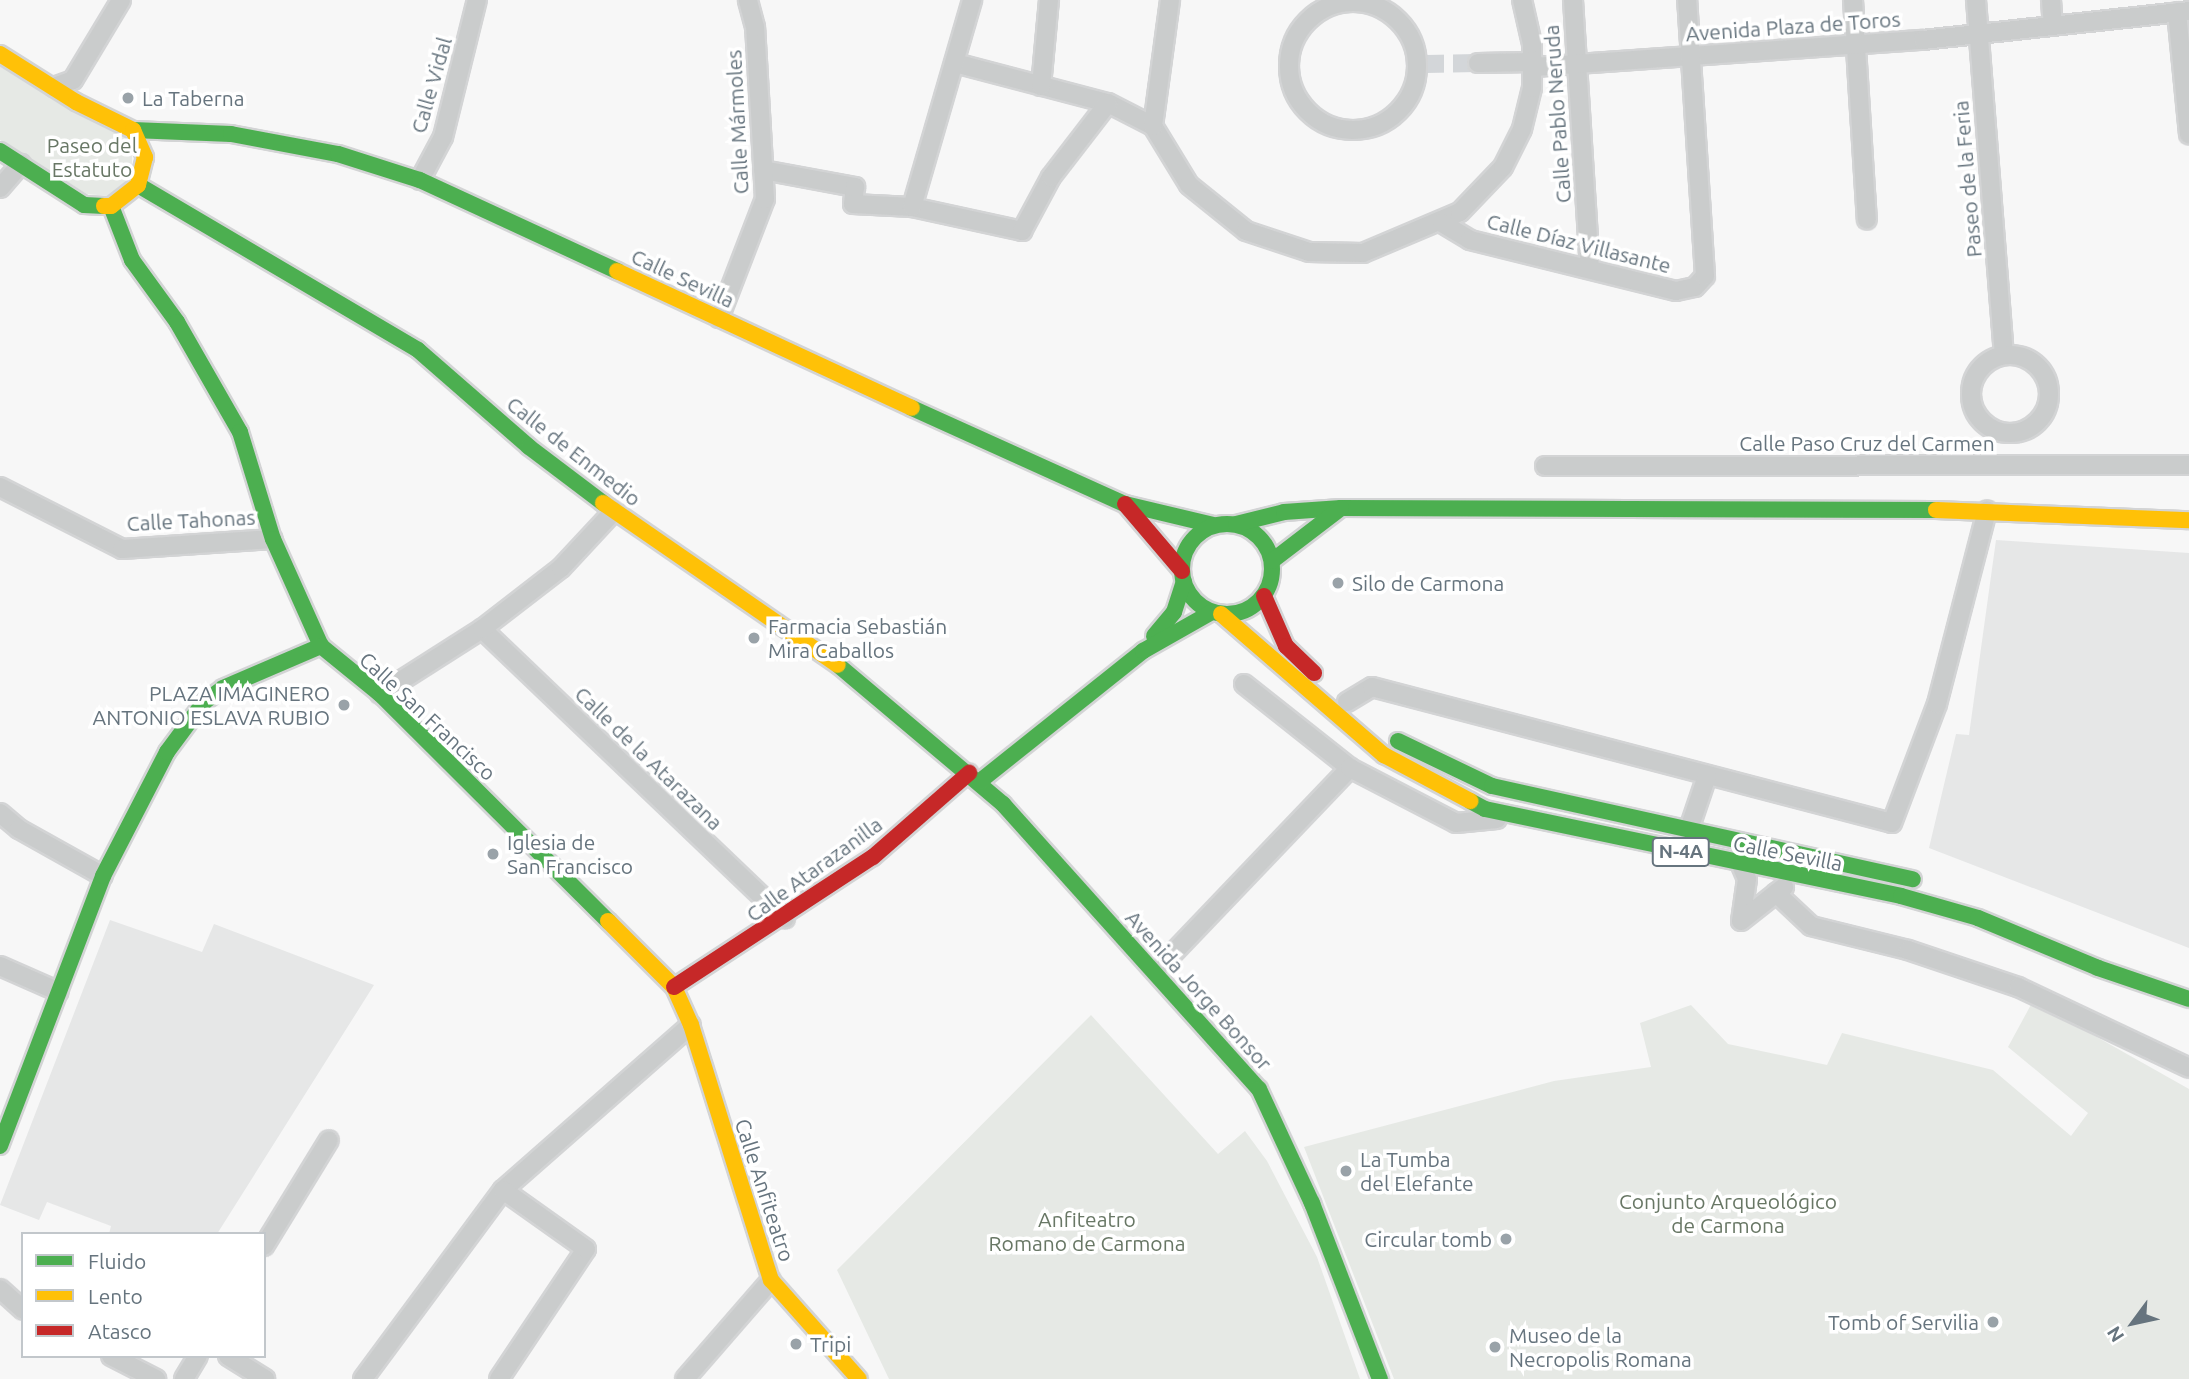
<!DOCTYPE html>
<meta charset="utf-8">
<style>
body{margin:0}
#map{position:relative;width:2189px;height:1379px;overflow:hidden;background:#f7f7f7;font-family:Ubuntu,sans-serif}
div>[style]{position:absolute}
.built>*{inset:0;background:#e6e7e7}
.green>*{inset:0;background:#e6e9e5}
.street-tunnel>*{height:18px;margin-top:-9px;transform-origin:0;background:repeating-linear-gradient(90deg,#d3d6d9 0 18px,transparent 0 27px)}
.roads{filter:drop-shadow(2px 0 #d3d4d5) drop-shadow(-2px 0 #d3d4d5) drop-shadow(0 2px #d3d4d5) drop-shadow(0 -2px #d3d4d5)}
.street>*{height:18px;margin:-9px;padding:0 9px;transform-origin:9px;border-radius:9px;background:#cacccc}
.street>.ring{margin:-9px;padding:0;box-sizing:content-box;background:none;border:18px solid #cacccc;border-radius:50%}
.fast>*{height:16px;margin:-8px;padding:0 8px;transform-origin:8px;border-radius:8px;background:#4caf50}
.fast>.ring{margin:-8px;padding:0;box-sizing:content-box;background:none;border:16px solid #4caf50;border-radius:50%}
.slow>*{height:16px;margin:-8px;padding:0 8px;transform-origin:8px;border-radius:8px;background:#ffc107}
.jam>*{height:16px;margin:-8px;padding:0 8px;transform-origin:8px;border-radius:8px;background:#c62828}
.dots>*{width:19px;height:19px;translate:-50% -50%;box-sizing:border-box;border:4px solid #fff;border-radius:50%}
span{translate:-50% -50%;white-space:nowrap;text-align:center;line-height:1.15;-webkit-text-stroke:7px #fff;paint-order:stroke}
.shield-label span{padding:2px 5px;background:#fff;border:2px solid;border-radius:5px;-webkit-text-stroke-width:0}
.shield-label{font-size:19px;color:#66747e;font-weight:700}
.street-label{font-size:21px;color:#66747e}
.poi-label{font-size:21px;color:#66747e}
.left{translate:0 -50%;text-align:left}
.right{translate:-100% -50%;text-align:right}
.park-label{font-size:21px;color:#687765}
.legend{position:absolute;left:21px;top:1232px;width:245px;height:126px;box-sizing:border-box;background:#fff;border:2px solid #c2c7cb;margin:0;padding:9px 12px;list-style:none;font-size:21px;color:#66747e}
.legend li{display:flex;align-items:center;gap:14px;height:35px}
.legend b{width:35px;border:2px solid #c2c7cb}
.north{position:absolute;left:2098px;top:1288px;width:70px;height:70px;-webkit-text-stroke:5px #fff;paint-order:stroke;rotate:237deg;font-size:19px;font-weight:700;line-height:28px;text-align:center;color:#66747e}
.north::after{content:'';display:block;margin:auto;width:24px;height:32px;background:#66747e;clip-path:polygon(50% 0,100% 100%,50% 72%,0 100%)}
</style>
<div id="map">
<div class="built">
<i style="clip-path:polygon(1996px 540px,2189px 553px,2189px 948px,1929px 848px,1956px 734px,1969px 735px)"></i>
<i style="clip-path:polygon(110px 920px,202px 952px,214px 924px,374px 985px,217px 1234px,109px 1234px,111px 1226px,47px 1202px,39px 1220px,0 1205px)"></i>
</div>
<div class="green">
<i style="clip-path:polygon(0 60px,127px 137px,132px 147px,132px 177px,108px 196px,87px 194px,0 140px)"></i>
<i style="clip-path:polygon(2033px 1001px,2189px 1089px,2189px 1379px,1394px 1379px,1304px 1147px,1554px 1081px,1651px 1067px,1640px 1023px,1691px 1005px,1728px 1044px,1827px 1065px,1842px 1033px,1993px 1070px,2071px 1136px,2088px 1113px,2008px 1047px)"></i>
<i style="clip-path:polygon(1091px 1015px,1218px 1154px,1245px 1131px,1267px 1161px,1317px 1257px,1360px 1379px,889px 1379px,837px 1270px)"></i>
</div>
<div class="street-tunnel">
<i style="left:1426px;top:64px;width:52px;rotate:-1.1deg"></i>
</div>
<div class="roads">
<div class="street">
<i style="left:1573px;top:0;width:269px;rotate:86.4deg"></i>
<i style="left:1853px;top:0;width:220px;rotate:86.4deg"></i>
<i style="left:1976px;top:0;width:356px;rotate:85.5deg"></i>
<i style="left:2051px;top:0;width:26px;rotate:86deg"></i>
<i class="ring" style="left:1289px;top:2px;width:110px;height:110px"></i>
<i style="left:2177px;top:12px;width:123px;rotate:84.4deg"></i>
<i style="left:955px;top:63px;width:158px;rotate:14.7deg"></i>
<i style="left:1108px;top:103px;width:51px;rotate:27.1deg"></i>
<i style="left:1478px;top:63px;width:56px;rotate:-1deg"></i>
<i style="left:1534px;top:67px;width:390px;rotate:-4deg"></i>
<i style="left:1923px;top:40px;width:268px;rotate:-6.2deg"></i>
<i style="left:1041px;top:86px;width:86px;rotate:-84.7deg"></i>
<i style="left:54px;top:87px;width:20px;rotate:-20deg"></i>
<i style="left:73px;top:80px;width:93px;rotate:-59deg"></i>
<i style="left:1153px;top:126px;width:69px;rotate:58.6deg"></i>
<i style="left:1189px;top:185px;width:73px;rotate:38.9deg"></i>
<i style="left:1246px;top:231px;width:66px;rotate:18.4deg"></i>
<i style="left:1309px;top:252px;width:54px;rotate:1.1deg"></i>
<i style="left:1363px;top:253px;width:105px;rotate:-22.9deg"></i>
<i style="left:1460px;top:212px;width:62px;rotate:-46.3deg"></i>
<i style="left:1503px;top:167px;width:42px;rotate:-63.4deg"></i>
<i style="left:1522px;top:129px;width:42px;rotate:-76.3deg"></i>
<i style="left:1532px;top:88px;width:44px;rotate:-90deg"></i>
<i style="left:1532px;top:44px;width:45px;rotate:-102.8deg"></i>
<i style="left:1153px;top:126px;width:127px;rotate:-82.3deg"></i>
<i style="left:763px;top:170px;width:94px;rotate:10.5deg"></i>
<i style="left:855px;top:187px;width:17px;rotate:97deg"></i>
<i style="left:853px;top:204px;width:59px;rotate:2.9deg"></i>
<i style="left:912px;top:207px;width:113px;rotate:12.3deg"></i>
<i style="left:1022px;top:231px;width:61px;rotate:-61.8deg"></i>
<i style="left:1051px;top:177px;width:93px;rotate:-52.4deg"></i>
<i style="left:420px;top:180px;width:49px;rotate:-61.9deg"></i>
<i style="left:443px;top:137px;width:141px;rotate:-76.1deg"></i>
<i style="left:0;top:188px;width:32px;rotate:-49deg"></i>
<i style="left:912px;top:207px;width:216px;rotate:-73.8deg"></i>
<i style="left:1442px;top:223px;width:33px;rotate:31deg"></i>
<i style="left:1470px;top:240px;width:212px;rotate:13.9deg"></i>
<i style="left:1676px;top:291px;width:19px;rotate:-12deg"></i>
<i style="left:1695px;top:287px;width:15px;rotate:-48deg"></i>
<i style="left:1705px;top:276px;width:277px;rotate:-93.7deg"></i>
<i style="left:719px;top:318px;width:128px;rotate:-68.9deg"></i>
<i style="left:765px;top:199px;width:172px;rotate:-93.3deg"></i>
<i style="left:755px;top:27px;width:28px;rotate:-105deg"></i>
<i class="ring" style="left:1971px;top:355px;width:60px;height:60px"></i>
<i style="left:1545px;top:466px;width:644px;rotate:-0.09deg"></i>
<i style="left:0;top:487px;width:137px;rotate:26.9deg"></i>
<i style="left:122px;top:549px;width:151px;rotate:-3.8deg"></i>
<i style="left:482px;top:629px;width:419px;rotate:43.7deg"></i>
<i style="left:1244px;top:684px;width:135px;rotate:38.4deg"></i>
<i style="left:380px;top:694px;width:121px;rotate:-32.5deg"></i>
<i style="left:482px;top:629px;width:100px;rotate:-37.7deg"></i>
<i style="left:561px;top:568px;width:78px;rotate:-47.1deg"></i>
<i style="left:1347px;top:702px;width:29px;rotate:-31deg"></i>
<i style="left:1372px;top:687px;width:537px;rotate:14.66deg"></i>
<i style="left:1892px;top:823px;width:127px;rotate:-69.3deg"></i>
<i style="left:1937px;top:704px;width:200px;rotate:-75.5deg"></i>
<i style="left:0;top:813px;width:25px;rotate:40deg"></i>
<i style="left:19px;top:829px;width:96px;rotate:29.2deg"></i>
<i style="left:1688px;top:832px;width:59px;rotate:-71.3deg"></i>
<i style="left:1741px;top:865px;width:15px;rotate:67deg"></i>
<i style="left:1747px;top:879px;width:42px;rotate:98.1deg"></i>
<i style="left:1741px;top:921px;width:55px;rotate:-38.3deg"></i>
<i style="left:1776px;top:893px;width:48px;rotate:43.3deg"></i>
<i style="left:1811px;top:926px;width:100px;rotate:13.9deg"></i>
<i style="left:1908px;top:950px;width:116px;rotate:18.6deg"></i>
<i style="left:2018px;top:987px;width:189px;rotate:25.3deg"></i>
<i style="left:0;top:966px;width:64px;rotate:23.8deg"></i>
<i style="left:1156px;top:971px;width:281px;rotate:-46.3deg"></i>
<i style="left:1350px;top:768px;width:119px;rotate:27.4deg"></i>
<i style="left:1456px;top:823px;width:41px;rotate:-5.6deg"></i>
<i style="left:264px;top:1246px;width:124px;rotate:-58.5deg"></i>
<i style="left:0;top:1289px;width:31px;rotate:42deg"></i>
<i style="left:111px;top:1356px;width:51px;rotate:27.1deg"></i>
<i style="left:228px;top:1356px;width:44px;rotate:31.9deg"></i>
<i style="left:184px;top:1379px;width:27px;rotate:-59deg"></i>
<i style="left:363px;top:1379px;width:235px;rotate:-53.5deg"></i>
<i style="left:503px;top:1190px;width:250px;rotate:-41.3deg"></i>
<i style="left:499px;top:1379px;width:156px;rotate:-56.2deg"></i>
<i style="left:586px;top:1249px;width:102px;rotate:-144.6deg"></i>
<i style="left:685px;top:1379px;width:131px;rotate:-49deg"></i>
</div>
<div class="fast">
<i style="left:133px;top:130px;width:98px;rotate:2.3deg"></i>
<i style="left:231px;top:134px;width:109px;rotate:10.6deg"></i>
<i style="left:338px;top:154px;width:86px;rotate:17.6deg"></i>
<i style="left:420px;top:180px;width:217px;rotate:24.8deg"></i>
<i style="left:0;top:151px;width:100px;rotate:32.7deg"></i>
<i style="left:84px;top:205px;width:20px;rotate:3deg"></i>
<i style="left:138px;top:185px;width:325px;rotate:30.5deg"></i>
<i style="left:418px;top:350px;width:147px;rotate:41.1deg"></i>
<i style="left:529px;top:447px;width:93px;rotate:37.1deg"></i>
<i style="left:111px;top:206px;width:58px;rotate:68.7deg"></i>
<i style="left:132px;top:260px;width:77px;rotate:54deg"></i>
<i style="left:177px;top:322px;width:127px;rotate:60.2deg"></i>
<i style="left:240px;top:432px;width:112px;rotate:72.9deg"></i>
<i style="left:273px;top:539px;width:117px;rotate:65.8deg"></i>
<i style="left:321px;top:646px;width:76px;rotate:39.1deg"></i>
<i style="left:380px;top:694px;width:322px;rotate:44.9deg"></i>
<i style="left:912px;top:408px;width:234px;rotate:24.3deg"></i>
<i style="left:1125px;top:504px;width:90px;rotate:13.4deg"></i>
<i class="ring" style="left:1182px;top:524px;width:74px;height:74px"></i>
<i style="left:1236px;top:524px;width:49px;rotate:-14deg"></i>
<i style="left:1284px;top:512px;width:57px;rotate:-4deg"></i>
<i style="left:1341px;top:508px;width:595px;rotate:0.19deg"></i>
<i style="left:1272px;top:561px;width:87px;rotate:-37.5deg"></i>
<i style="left:1154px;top:636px;width:31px;rotate:-50deg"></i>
<i style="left:1174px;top:612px;width:32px;rotate:-72deg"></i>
<i style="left:838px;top:665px;width:216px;rotate:40.1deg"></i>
<i style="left:1003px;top:804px;width:383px;rotate:48.1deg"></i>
<i style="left:1259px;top:1089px;width:126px;rotate:65.1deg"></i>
<i style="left:1312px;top:1203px;width:189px;rotate:68.9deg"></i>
<i style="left:1398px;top:741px;width:104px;rotate:25.6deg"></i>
<i style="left:1492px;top:786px;width:431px;rotate:12.5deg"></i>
<i style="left:979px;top:782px;width:210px;rotate:-38.6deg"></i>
<i style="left:1143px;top:651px;width:79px;rotate:-29.5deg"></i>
<i style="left:1470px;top:801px;width:17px;rotate:28deg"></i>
<i style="left:1485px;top:809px;width:425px;rotate:11.8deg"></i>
<i style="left:1901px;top:896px;width:80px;rotate:15.9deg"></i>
<i style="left:1978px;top:918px;width:130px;rotate:22.6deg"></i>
<i style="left:2098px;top:968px;width:96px;rotate:18.8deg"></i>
<i style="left:0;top:1146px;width:289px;rotate:-69.1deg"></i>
<i style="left:103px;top:876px;width:140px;rotate:-62.7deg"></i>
<i style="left:167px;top:752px;width:62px;rotate:-53.5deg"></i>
<i style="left:204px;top:702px;width:24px;rotate:-36deg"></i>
<i style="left:223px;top:688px;width:107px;rotate:-23.2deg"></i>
</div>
<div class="slow">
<i style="left:0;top:54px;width:90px;rotate:32.3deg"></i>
<i style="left:76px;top:102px;width:64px;rotate:26.2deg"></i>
<i style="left:133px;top:130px;width:30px;rotate:66deg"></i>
<i style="left:145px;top:157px;width:29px;rotate:104deg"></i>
<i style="left:138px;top:185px;width:34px;rotate:142deg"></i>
<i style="left:111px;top:206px;width:7px;rotate:180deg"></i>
<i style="left:617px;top:271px;width:325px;rotate:24.9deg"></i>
<i style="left:603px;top:503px;width:285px;rotate:34.6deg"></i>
<i style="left:1936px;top:510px;width:253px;rotate:2.3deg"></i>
<i style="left:1221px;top:614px;width:216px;rotate:40.9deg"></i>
<i style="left:1384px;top:755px;width:98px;rotate:28.1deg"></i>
<i style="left:608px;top:921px;width:93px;rotate:45deg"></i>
<i style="left:674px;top:987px;width:42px;rotate:65.9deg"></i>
<i style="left:691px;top:1025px;width:267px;rotate:72.6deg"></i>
<i style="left:771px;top:1280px;width:132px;rotate:48.4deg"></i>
</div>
<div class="jam">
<i style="left:1125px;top:504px;width:88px;rotate:49.6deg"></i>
<i style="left:1264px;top:596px;width:55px;rotate:66.3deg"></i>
<i style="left:1286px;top:646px;width:39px;rotate:44deg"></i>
<i style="left:674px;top:987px;width:238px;rotate:-33.2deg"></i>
<i style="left:873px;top:857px;width:128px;rotate:-41.2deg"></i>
</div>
</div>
<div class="dots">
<i style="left:128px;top:98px;background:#99a2a8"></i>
<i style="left:1338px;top:583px;background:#99a2a8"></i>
<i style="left:754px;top:638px;background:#99a2a8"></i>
<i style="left:344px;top:705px;background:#99a2a8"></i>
<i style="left:493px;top:854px;background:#99a2a8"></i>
<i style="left:1346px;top:1171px;background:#99a2a8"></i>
<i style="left:1506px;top:1239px;background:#99a2a8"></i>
<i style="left:1993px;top:1322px;background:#99a2a8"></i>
<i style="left:796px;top:1344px;background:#99a2a8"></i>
<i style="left:1495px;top:1347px;background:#99a2a8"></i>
</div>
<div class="shield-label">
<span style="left:1681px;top:852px">N-4A</span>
</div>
<div class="street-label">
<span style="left:1793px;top:26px;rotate:-4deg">Avenida Plaza de Toros</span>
<span style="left:431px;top:85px;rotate:-74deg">Calle Vidal</span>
<span style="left:1557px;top:114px;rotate:-94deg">Calle Pablo Neruda</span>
<span style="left:737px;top:122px;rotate:-93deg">Calle Mármoles</span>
<span style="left:1967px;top:179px;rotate:-95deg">Paseo de la Feria</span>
<span style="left:1579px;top:243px;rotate:14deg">Calle Díaz Villasante</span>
<span style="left:683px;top:278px;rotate:25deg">Calle Sevilla</span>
<span style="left:1867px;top:443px">Calle Paso Cruz del Carmen</span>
<span style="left:574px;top:451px;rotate:38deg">Calle de Enmedio</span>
<span style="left:191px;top:520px;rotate:-3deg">Calle Tahonas</span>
<span style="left:428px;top:716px;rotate:43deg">Calle San Francisco</span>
<span style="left:649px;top:758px;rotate:44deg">Calle de la Atarazana</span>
<span style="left:1788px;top:853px;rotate:11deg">Calle Sevilla</span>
<span style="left:814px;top:869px;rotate:-36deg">Calle Atarazanilla</span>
<span style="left:1199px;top:990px;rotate:48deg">Avenida Jorge Bonsor</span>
<span style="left:765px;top:1190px;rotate:72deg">Calle Anfiteatro</span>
</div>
<div class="poi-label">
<span class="left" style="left:142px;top:98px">La Taberna</span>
<span class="left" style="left:1352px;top:583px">Silo de Carmona</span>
<span class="left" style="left:768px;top:638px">Farmacia Sebastián<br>Mira Caballos</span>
<span class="right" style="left:330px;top:705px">PLAZA IMAGINERO<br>ANTONIO ESLAVA RUBIO</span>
<span class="left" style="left:507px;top:854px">Iglesia de<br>San Francisco</span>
<span class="left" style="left:1360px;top:1171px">La Tumba<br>del Elefante</span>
<span class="right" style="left:1492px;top:1239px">Circular tomb</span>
<span class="right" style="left:1979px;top:1322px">Tomb of Servilia</span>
<span class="left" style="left:1509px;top:1347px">Museo de la<br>Necropolis Romana</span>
<span class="left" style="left:810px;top:1344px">Tripi</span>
</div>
<div class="park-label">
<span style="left:92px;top:157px">Paseo del<br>Estatuto</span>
<span style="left:1728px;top:1213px">Conjunto Arqueológico<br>de Carmona</span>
<span style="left:1087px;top:1231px">Anfiteatro<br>Romano de Carmona</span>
</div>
<ul class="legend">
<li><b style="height:9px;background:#4caf50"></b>Fluido</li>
<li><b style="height:9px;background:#ffc107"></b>Lento</li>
<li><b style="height:9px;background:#c62828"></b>Atasco</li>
</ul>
<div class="north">N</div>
</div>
